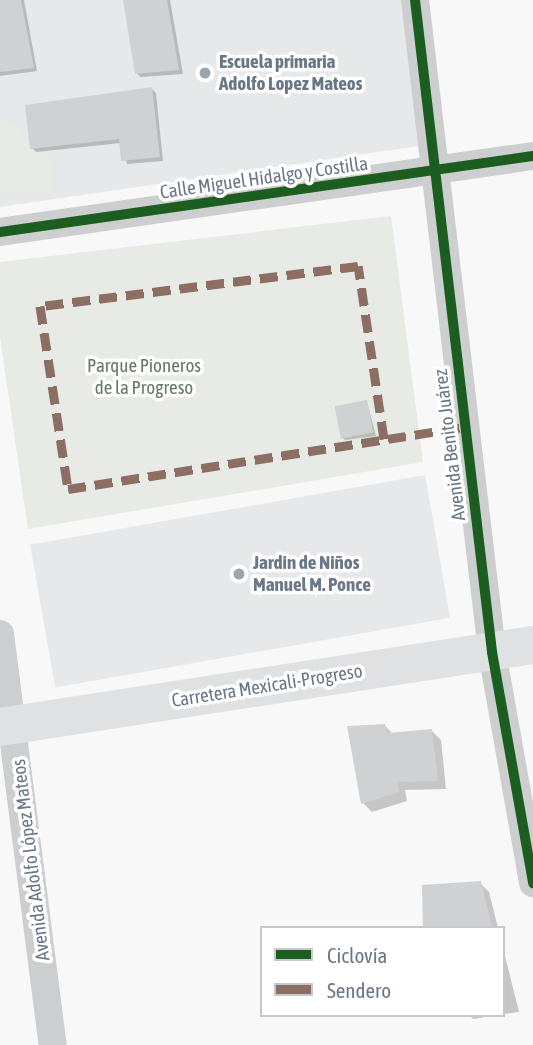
<!DOCTYPE html>
<meta charset="utf-8">
<style>
body{margin:0}
#map{position:relative;width:533px;height:1045px;overflow:hidden;background:#f8f8f8;font-family:"Asap Condensed",sans-serif}
div>[style]{position:absolute}
.built>*{inset:0;background:#e7e8e9;transform-origin:0 0}
.green>*{inset:0;background:#e7eae5}
.shadow>*{inset:0;background:#0003}
.building>*{inset:0;background:#cfd1d2;transform-origin:0 0}
.minor>*{height:28px;margin:-14px;padding:0 14px;transform-origin:14px;border-radius:14px;background:#cdcecf}
.primary>*{height:38px;margin:-19px;padding:0 19px;transform-origin:19px;border-radius:19px;background:#e0e1e2}
.quiet>*{height:9px;margin-top:-4.5px;transform-origin:0;background:repeating-linear-gradient(90deg,#8d6e63 0 18px,transparent 0 27px)}
.cycleway>*{height:10px;margin:-5px;padding:0 5px;transform-origin:5px;border-radius:5px;background:#1b5e20}
.dots>*{width:19px;height:19px;translate:-50% -50%;box-sizing:border-box;border:4px solid #fff;border-radius:50%}
span{translate:-50% -50%;white-space:nowrap;text-align:center;line-height:1.15;-webkit-text-stroke:7px #fff;paint-order:stroke}
.poi-label{font-size:19px;color:#6a7786;font-weight:700}
.left{translate:0 -50%;text-align:left}
.street-label{font-size:19px;color:#6a7786}
.park-label{font-size:19px;color:#667964}
.legend{position:absolute;left:260px;top:926px;width:245px;height:91px;box-sizing:border-box;background:#fff;border:2px solid #c3c9cf;margin:0;padding:9px 12px;list-style:none;font-size:21px;color:#6a7786}
.legend li{display:flex;align-items:center;gap:14px;height:35px}
.legend b{width:35px;border:2px solid #c3c9cf}
</style>
<div id="map">
<div class="built">
<i style="clip-path:polygon(0 0,401px 0,419px 146px,0 207px)"></i>
<i style="left:425px;top:475px;width:145px;height:401px;rotate:80deg"></i>
</div>
<div class="green">
<i style="clip-path:polygon(0 120px,17px 126px,30px 149px,51px 155px,51px 192px,0 194px)"></i>
<i style="clip-path:polygon(391px 216px,423px 462px,28px 529px,0 337px,0 262px)"></i>
</div>
<div class="shadow">
<i style="clip-path:polygon(0 0,24px 0,37px 71px,0 76px)"></i>
<i style="clip-path:polygon(125px 0,170px 0,183px 74px,141px 77px,136px 73px)"></i>
<i style="clip-path:polygon(152px 89px,156px 93px,163px 161px,127px 164px,121px 143px,36px 152px,32px 148px)"></i>
<i style="clip-path:polygon(367px 402px,376px 436px,345px 440px,341px 436px)"></i>
<i style="clip-path:polygon(385px 726px,393px 734px,432px 731px,441px 740px,446px 789px,405px 790px,407px 801px,372px 812px,363px 803px)"></i>
<i style="clip-path:polygon(480px 883px,489px 892px,498px 928px,425px 928px)"></i>
<i style="clip-path:polygon(503px 948px,519px 1012px,503px 1014px)"></i>
<i style="clip-path:polygon(469px 1015px,497px 1015px,473px 1019px)"></i>
</div>
<div class="building">
<i style="clip-path:polygon(0 0,21px 0,34px 68px,0 72px)"></i>
<i style="clip-path:polygon(123px 0,167px 0,179px 70px,135px 74px)"></i>
<i style="clip-path:polygon(152px 87px,160px 157px,121px 161px,119px 139px,30px 149px,25px 105px)"></i>
<i style="left:367px;top:400px;width:33px;height:33px;rotate:79deg"></i>
<i style="clip-path:polygon(385px 724px,387px 733px,432px 729px,438px 781px,397px 782px,399px 792px,361px 804px,347px 726px)"></i>
<i style="clip-path:polygon(481px 881px,492px 928px,423px 928px,422px 885px)"></i>
</div>
<div class="minor">
<i style="left:415px;top:0;width:657px;rotate:83.26deg"></i>
<i style="left:492px;top:652px;width:235px;rotate:79.9deg"></i>
<i style="left:0;top:232px;width:538px;rotate:-8.12deg"></i>
<i style="left:0;top:634px;width:414px;rotate:82.7deg"></i>
</div>
<div class="primary">
<i style="left:0;top:727px;width:539px;rotate:-8.75deg"></i>
</div>
<div class="quiet">
<i style="left:384px;top:439px;width:175px;rotate:-98.5deg"></i>
<i style="left:358px;top:266px;width:321px;rotate:172.8deg"></i>
<i style="left:40px;top:306px;width:185px;rotate:81.3deg"></i>
<i style="left:68px;top:489px;width:403px;rotate:-8.9deg"></i>
</div>
<div class="cycleway">
<i style="left:415px;top:0;width:657px;rotate:83.26deg"></i>
<i style="left:492px;top:652px;width:235px;rotate:79.9deg"></i>
<i style="left:0;top:232px;width:538px;rotate:-8.12deg"></i>
</div>
<div class="dots">
<i style="left:205px;top:73px;background:#9ca4ae"></i>
<i style="left:239px;top:574px;background:#9ca4ae"></i>
</div>
<div class="poi-label">
<span class="left" style="left:219px;top:73px">Escuela primaria<br>Adolfo Lopez Mateos</span>
<span class="left" style="left:253px;top:574px">Jardin de Niños<br>Manuel M. Ponce</span>
</div>
<div class="street-label">
<span style="left:264px;top:178px;rotate:-8deg">Calle Miguel Hidalgo y Costilla</span>
<span style="left:450px;top:445px;rotate:-97deg">Avenida Benito Juárez</span>
<span style="left:267px;top:686px;rotate:-9deg">Carretera Mexicali-Progreso</span>
<span style="left:31px;top:860px;rotate:-97deg">Avenida Adolfo López Mateos</span>
</div>
<div class="park-label">
<span style="left:144px;top:377px">Parque Pioneros<br>de la Progreso</span>
</div>
<ul class="legend">
<li><b style="height:9px;background:#1b5e20"></b>Ciclovía</li>
<li><b style="height:9px;background:#8d6e63"></b>Sendero</li>
</ul>
</div>
